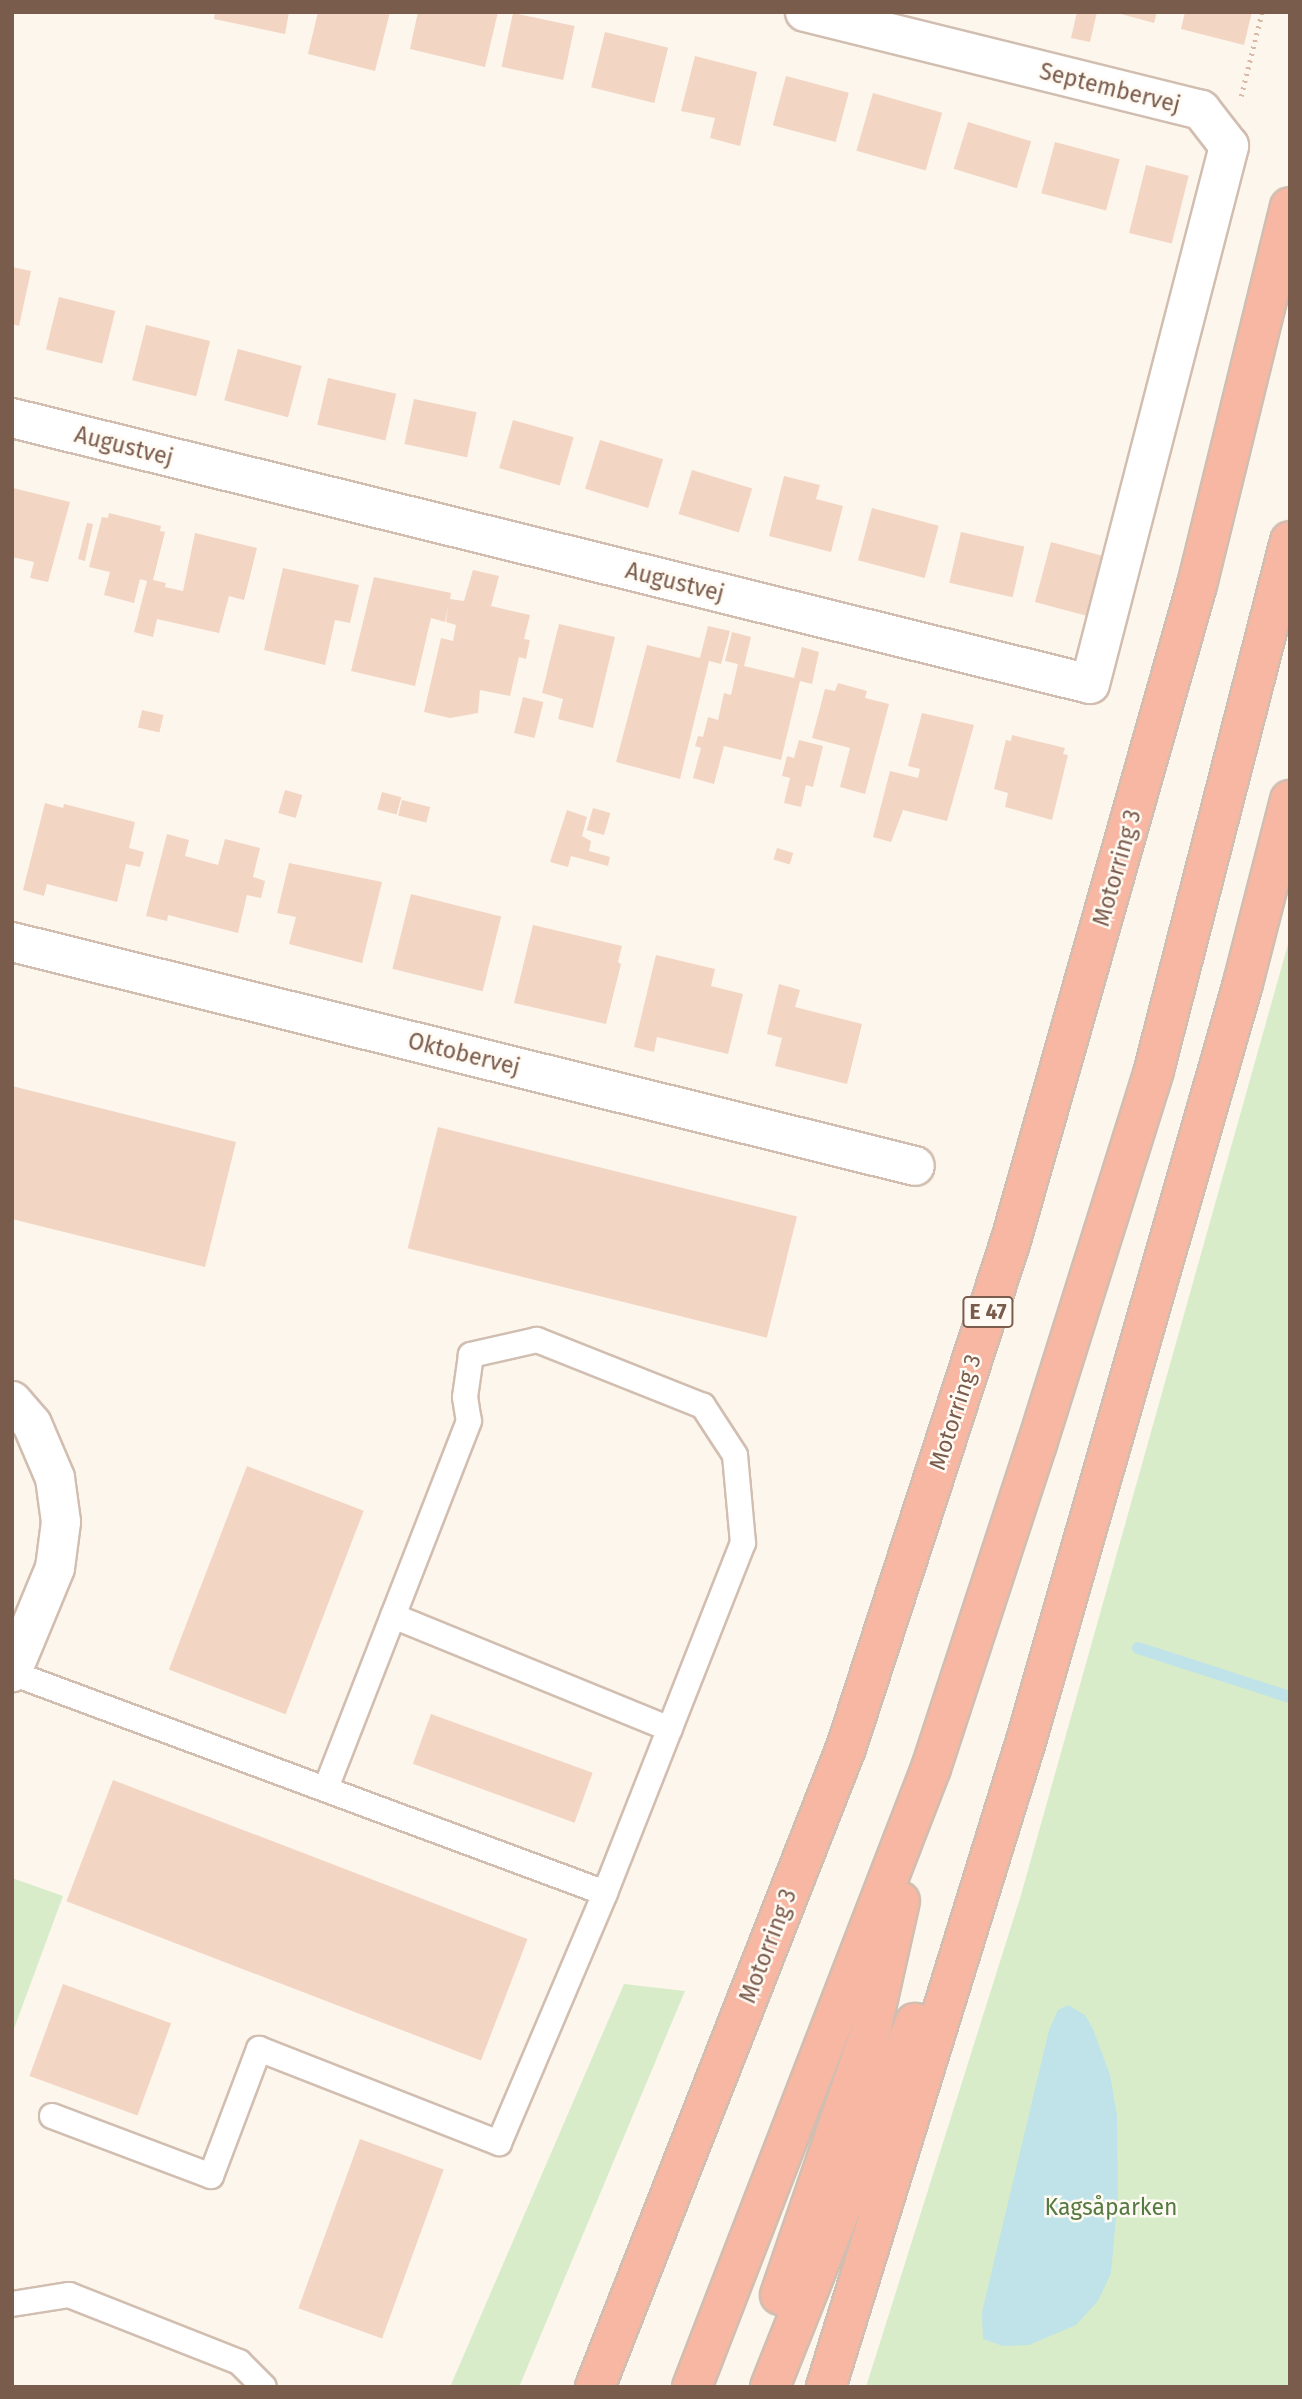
<!DOCTYPE html>
<meta charset="utf-8">
<style>
body{margin:0}
#map{position:relative;width:1302px;height:2399px;overflow:hidden;background:#fdf6ec;font-family:"Fira Sans",sans-serif}
div>[style]{position:absolute}
.green>*{inset:0;background:#d8ecc9}
.water>*{inset:0;background:#bfe3e8}
.stream>*{height:12px;margin:-6px;padding:0 6px;transform-origin:6px;border-radius:6px;background:#bfe3e8}
.building>*{inset:0;background:#f3d5c3;transform-origin:0 0}
.path>*{height:4.5px;margin-top:-2.25px;transform-origin:0;background:repeating-linear-gradient(90deg,#d9b8a5 0 2px,transparent 0 7px)}
.roads{filter:drop-shadow(2px 0 #d1beb0) drop-shadow(-2px 0 #d1beb0) drop-shadow(0 2px #d1beb0) drop-shadow(0 -2px #d1beb0)}
.lane>*{height:24px;margin:-12px;padding:0 12px;transform-origin:12px;border-radius:12px;background:#fff}
.street>*{height:38px;margin:-19px;padding:0 19px;transform-origin:19px;border-radius:19px;background:#fff}
.highway>*{height:38px;margin:-19px;padding:0 19px;transform-origin:19px;border-radius:19px;background:#f7b7a3}
span{translate:-50% -50%;white-space:nowrap;text-align:center;line-height:1.15;-webkit-text-stroke:5px #fffaf3;paint-order:stroke}
.shield-label span{padding:2px 5px;background:#fffaf3;border:2px solid;border-radius:5px;-webkit-text-stroke-width:0}
.shield-label{font-size:21px;color:#7a5c4d;font-weight:700}
.street-label{font-size:23px;color:#7a5c4d}
.park-label{font-size:23px;color:#537a41}
.frame{position:absolute;inset:0;border:14px solid #7a5c4d;pointer-events:none}
</style>
<div id="map">
<div class="green">
<i style="clip-path:polygon(1290px 937px,1290px 2387px,866px 2387px,1021px 1895px)"></i>
<i style="clip-path:polygon(12px 1878px,63px 1896px,12px 2034px)"></i>
<i style="clip-path:polygon(624px 1984px,685px 1991px,519px 2387px,450px 2387px)"></i>
</div>
<div class="water">
<i style="clip-path:polygon(1068px 2005px,1085px 2015px,1093px 2029px,1110px 2075px,1117px 2115px,1118px 2196px,1111px 2273px,1098px 2301px,1076px 2325px,1029px 2345px,1003px 2346px,983px 2339px,982px 2312px,1049px 2030px,1058px 2010px)"></i>
</div>
<div class="stream">
<i style="left:1138px;top:1648px;width:160px;rotate:17.9deg"></i>
</div>
<div class="building">
<i style="clip-path:polygon(215px 12px,289px 12px,285px 34px,214px 19px)"></i>
<i style="clip-path:polygon(318px 12px,390px 12px,375px 71px,308px 54px)"></i>
<i style="clip-path:polygon(418px 12px,498px 12px,485px 67px,410px 49px)"></i>
<i style="clip-path:polygon(1077px 12px,1097px 12px,1090px 42px,1071px 38px)"></i>
<i style="clip-path:polygon(1114px 12px,1157px 12px,1154px 23px)"></i>
<i style="clip-path:polygon(1185px 12px,1252px 12px,1244px 45px,1181px 29px)"></i>
<i style="left:513px;top:13px;width:63px;height:55px;rotate:12deg"></i>
<i style="left:605px;top:32px;width:65px;height:57px;rotate:14deg"></i>
<i style="clip-path:polygon(695px 56px,757px 72px,740px 146px,710px 138px,715px 118px,681px 111px)"></i>
<i style="left:786px;top:76px;width:65px;height:51px;rotate:15deg"></i>
<i style="left:873px;top:93px;width:72px;height:60px;rotate:16deg"></i>
<i style="left:968px;top:122px;width:66px;height:49px;rotate:17deg"></i>
<i style="left:1055px;top:142px;width:67px;height:53px;rotate:15deg"></i>
<i style="left:1146px;top:165px;width:44px;height:70px;rotate:14deg"></i>
<i style="clip-path:polygon(12px 267px,31px 271px,19px 326px,12px 324px)"></i>
<i style="left:59px;top:297px;width:58px;height:54px;rotate:14deg"></i>
<i style="left:146px;top:325px;width:66px;height:57px;rotate:14deg"></i>
<i style="left:238px;top:349px;width:66px;height:53px;rotate:15deg"></i>
<i style="left:328px;top:378px;width:70px;height:48px;rotate:13deg"></i>
<i style="left:414px;top:399px;width:64px;height:46px;rotate:12deg"></i>
<i style="left:513px;top:420px;width:63px;height:50px;rotate:16deg"></i>
<i style="left:600px;top:440px;width:66px;height:51px;rotate:17deg"></i>
<i style="left:692px;top:470px;width:63px;height:46px;rotate:17deg"></i>
<i style="clip-path:polygon(784px 476px,820px 485px,816px 499px,843px 506px,831px 552px,769px 536px)"></i>
<i style="clip-path:polygon(13px 488px,70px 502px,48px 582px,30px 578px,34px 562px,12px 557px)"></i>
<i style="left:872px;top:508px;width:69px;height:54px;rotate:15deg"></i>
<i style="clip-path:polygon(109px 513px,161px 526px,160px 531px,165px 532px,153px 580px,166px 583px,165px 587px,183px 591px,195px 533px,257px 548px,244px 600px,229px 596px,219px 633px,157px 619px,153px 637px,134px 632px,147px 581px,140px 579px,134px 603px,104px 595px,110px 572px,89px 567px,102px 517px,108px 518px)"></i>
<i style="clip-path:polygon(87px 523px,93px 524px,85px 561px,78px 559px)"></i>
<i style="left:961px;top:532px;width:65px;height:52px;rotate:13deg"></i>
<i style="left:1051px;top:542px;width:57px;height:62px;rotate:15deg"></i>
<i style="clip-path:polygon(283px 568px,359px 585px,350px 623px,335px 620px,325px 665px,264px 650px)"></i>
<i style="clip-path:polygon(473px 570px,499px 576px,491px 606px,530px 615px,524px 639px,530px 640px,526px 659px,519px 657px,510px 696px,480px 690px,478px 713px,450px 718px,424px 712px,441px 638px,453px 641px,456px 625px,446px 622px,448px 606px,445px 622px,431px 618px,415px 686px,351px 671px,374px 577px,451px 593px,450px 599px,464px 601px)"></i>
<i style="clip-path:polygon(559px 624px,615px 637px,593px 728px,558px 719px,563px 699px,542px 693px)"></i>
<i style="clip-path:polygon(708px 626px,730px 631px,721px 664px,709px 661px,680px 779px,616px 762px,647px 645px,700px 658px)"></i>
<i style="clip-path:polygon(732px 632px,751px 637px,744px 666px,794px 678px,802px 647px,819px 652px,812px 684px,800px 681px,781px 760px,724px 746px,714px 784px,693px 778px,701px 748px,695px 746px,698px 736px,703px 737px,708px 717px,718px 720px,724px 693px,731px 695px,738px 664px,725px 661px)"></i>
<i style="clip-path:polygon(838px 683px,867px 691px,865px 698px,889px 704px,865px 794px,840px 787px,850px 748px,812px 738px,825px 689px,835px 691px)"></i>
<i style="left:523px;top:697px;width:21px;height:37px;rotate:14deg"></i>
<i style="left:142px;top:710px;width:22px;height:18px;rotate:13deg"></i>
<i style="clip-path:polygon(922px 713px,974px 725px,947px 821px,903px 810px,891px 842px,873px 837px,890px 771px,918px 778px,920px 769px,908px 766px)"></i>
<i style="clip-path:polygon(1012px 735px,1065px 748px,1063px 754px,1068px 755px,1052px 820px,1005px 807px,1008px 793px,994px 789px,1006px 740px,1011px 741px)"></i>
<i style="clip-path:polygon(799px 740px,823px 746px,813px 787px,806px 785px,801px 807px,784px 803px,790px 778px,782px 776px,787px 756px,794px 758px)"></i>
<i style="left:285px;top:790px;width:18px;height:24px;rotate:16deg"></i>
<i style="left:382px;top:792px;width:20px;height:18px;rotate:15deg"></i>
<i style="left:402px;top:800px;width:29px;height:16px;rotate:14deg"></i>
<i style="clip-path:polygon(45px 803px,63px 808px,64px 804px,135px 822px,129px 848px,144px 852px,140px 867px,126px 864px,117px 902px,47px 884px,44px 896px,23px 890px)"></i>
<i style="left:593px;top:808px;width:18px;height:23px;rotate:16deg"></i>
<i style="clip-path:polygon(567px 810px,587px 817px,582px 836px,591px 841px,589px 851px,610px 857px,608px 866px,571px 856px,568px 867px,550px 862px)"></i>
<i style="clip-path:polygon(167px 834px,189px 840px,185px 856px,218px 865px,225px 839px,260px 848px,253px 877px,265px 881px,261px 898px,247px 895px,238px 933px,168px 915px,167px 921px,146px 916px)"></i>
<i style="left:777px;top:848px;width:17px;height:12px;rotate:17deg"></i>
<i style="clip-path:polygon(289px 863px,382px 882px,362px 963px,289px 944px,296px 917px,277px 913px)"></i>
<i style="left:411px;top:894px;width:93px;height:77px;rotate:14deg"></i>
<i style="clip-path:polygon(533px 925px,622px 946px,618px 962px,621px 964px,606px 1024px,514px 1003px)"></i>
<i style="clip-path:polygon(656px 955px,715px 969px,711px 986px,743px 994px,728px 1054px,657px 1037px,654px 1052px,634px 1047px)"></i>
<i style="clip-path:polygon(779px 984px,800px 990px,795px 1007px,862px 1024px,847px 1084px,775px 1066px,782px 1038px,767px 1034px)"></i>
<i style="clip-path:polygon(12px 1086px,236px 1142px,205px 1267px,12px 1219px)"></i>
<i style="left:438px;top:1127px;width:370px;height:125px;rotate:14deg"></i>
<i style="left:247px;top:1466px;width:125px;height:218px;rotate:21deg"></i>
<i style="left:431px;top:1714px;width:172px;height:53px;rotate:20deg"></i>
<i style="left:113px;top:1780px;width:444px;height:130px;rotate:21deg"></i>
<i style="left:63px;top:1984px;width:115px;height:98px;rotate:20deg"></i>
<i style="left:360px;top:2139px;width:89px;height:180px;rotate:20deg"></i>
</div>
<div class="path">
<i style="left:1241px;top:96px;width:87px;rotate:-76deg"></i>
</div>
<div class="roads">
<div class="lane">
<i style="left:393px;top:1616px;width:299px;rotate:22.2deg"></i>
<i style="left:12px;top:1673px;width:632px;rotate:20.35deg"></i>
<i style="left:605px;top:1893px;width:376px;rotate:-68.5deg"></i>
<i style="left:743px;top:1543px;width:88px;rotate:-95.2deg"></i>
<i style="left:735px;top:1455px;width:59px;rotate:-123.1deg"></i>
<i style="left:703px;top:1406px;width:179px;rotate:-158.3deg"></i>
<i style="left:537px;top:1340px;width:68px;rotate:167.2deg"></i>
<i style="left:471px;top:1355px;width:42px;rotate:98.1deg"></i>
<i style="left:465px;top:1397px;width:24px;rotate:81deg"></i>
<i style="left:469px;top:1421px;width:394px;rotate:111.3deg"></i>
<i style="left:52px;top:2116px;width:170px;rotate:20.7deg"></i>
<i style="left:211px;top:2176px;width:136px;rotate:-69.3deg"></i>
<i style="left:259px;top:2049px;width:258px;rotate:21.4deg"></i>
<i style="left:499px;top:2143px;width:272px;rotate:-67deg"></i>
<i style="left:12px;top:2304px;width:58px;rotate:-9deg"></i>
<i style="left:69px;top:2295px;width:183px;rotate:21.5deg"></i>
<i style="left:239px;top:2362px;width:35px;rotate:45deg"></i>
</div>
<div class="street">
<i style="left:12px;top:418px;width:1110px;rotate:13.86deg"></i>
<i style="left:1090px;top:684px;width:556px;rotate:-75.51deg"></i>
<i style="left:1229px;top:146px;width:46px;rotate:-127.9deg"></i>
<i style="left:1201px;top:110px;width:408px;rotate:-166.1deg"></i>
<i style="left:12px;top:942px;width:930px;rotate:13.93deg"></i>
<i style="left:12px;top:1401px;width:30px;rotate:49deg"></i>
<i style="left:32px;top:1424px;width:59px;rotate:66.9deg"></i>
<i style="left:55px;top:1478px;width:44px;rotate:82.2deg"></i>
<i style="left:61px;top:1522px;width:46px;rotate:97.4deg"></i>
<i style="left:55px;top:1568px;width:113px;rotate:112.5deg"></i>
</div>
<div class="highway">
<i style="left:780px;top:2295px;width:284px;rotate:-71.1deg"></i>
<i style="left:872px;top:2026px;width:128px;rotate:-77.4deg"></i>
<i style="left:595px;top:2387px;width:687px;rotate:-68.56deg"></i>
<i style="left:846px;top:1748px;width:534px;rotate:-72.01deg"></i>
<i style="left:1011px;top:1240px;width:681px;rotate:-74.15deg"></i>
<i style="left:1197px;top:585px;width:389px;rotate:-76.2deg"></i>
<i style="left:692px;top:2387px;width:664px;rotate:-68.89deg"></i>
<i style="left:931px;top:1768px;width:341px;rotate:-71.9deg"></i>
<i style="left:1037px;top:1444px;width:392px;rotate:-72.6deg"></i>
<i style="left:1154px;top:1070px;width:546px;rotate:-75.58deg"></i>
<i style="left:770px;top:2387px;width:392px;rotate:-68.3deg"></i>
<i style="left:826px;top:2387px;width:676px;rotate:-72.8deg"></i>
<i style="left:1026px;top:1741px;width:788px;rotate:-74.02deg"></i>
<i style="left:1243px;top:983px;width:189px;rotate:-75.6deg"></i>
</div>
</div>
<div class="shield-label">
<span style="left:988px;top:1312px">E 47</span>
</div>
<div class="street-label">
<span style="left:1110px;top:88px;rotate:14deg">Septembervej</span>
<span style="left:124px;top:446px;rotate:14deg">Augustvej</span>
<span style="left:675px;top:582px;rotate:14deg">Augustvej</span>
<span style="left:1117px;top:868px;rotate:-74deg">Motorring 3</span>
<span style="left:464px;top:1054px;rotate:14deg">Oktobervej</span>
<span style="left:955px;top:1412px;rotate:-72deg">Motorring 3</span>
<span style="left:768px;top:1946px;rotate:-69deg">Motorring 3</span>
</div>
<div class="park-label">
<span style="left:1111px;top:2207px">Kagsåparken</span>
</div>
<div class="frame"></div>
</div>
